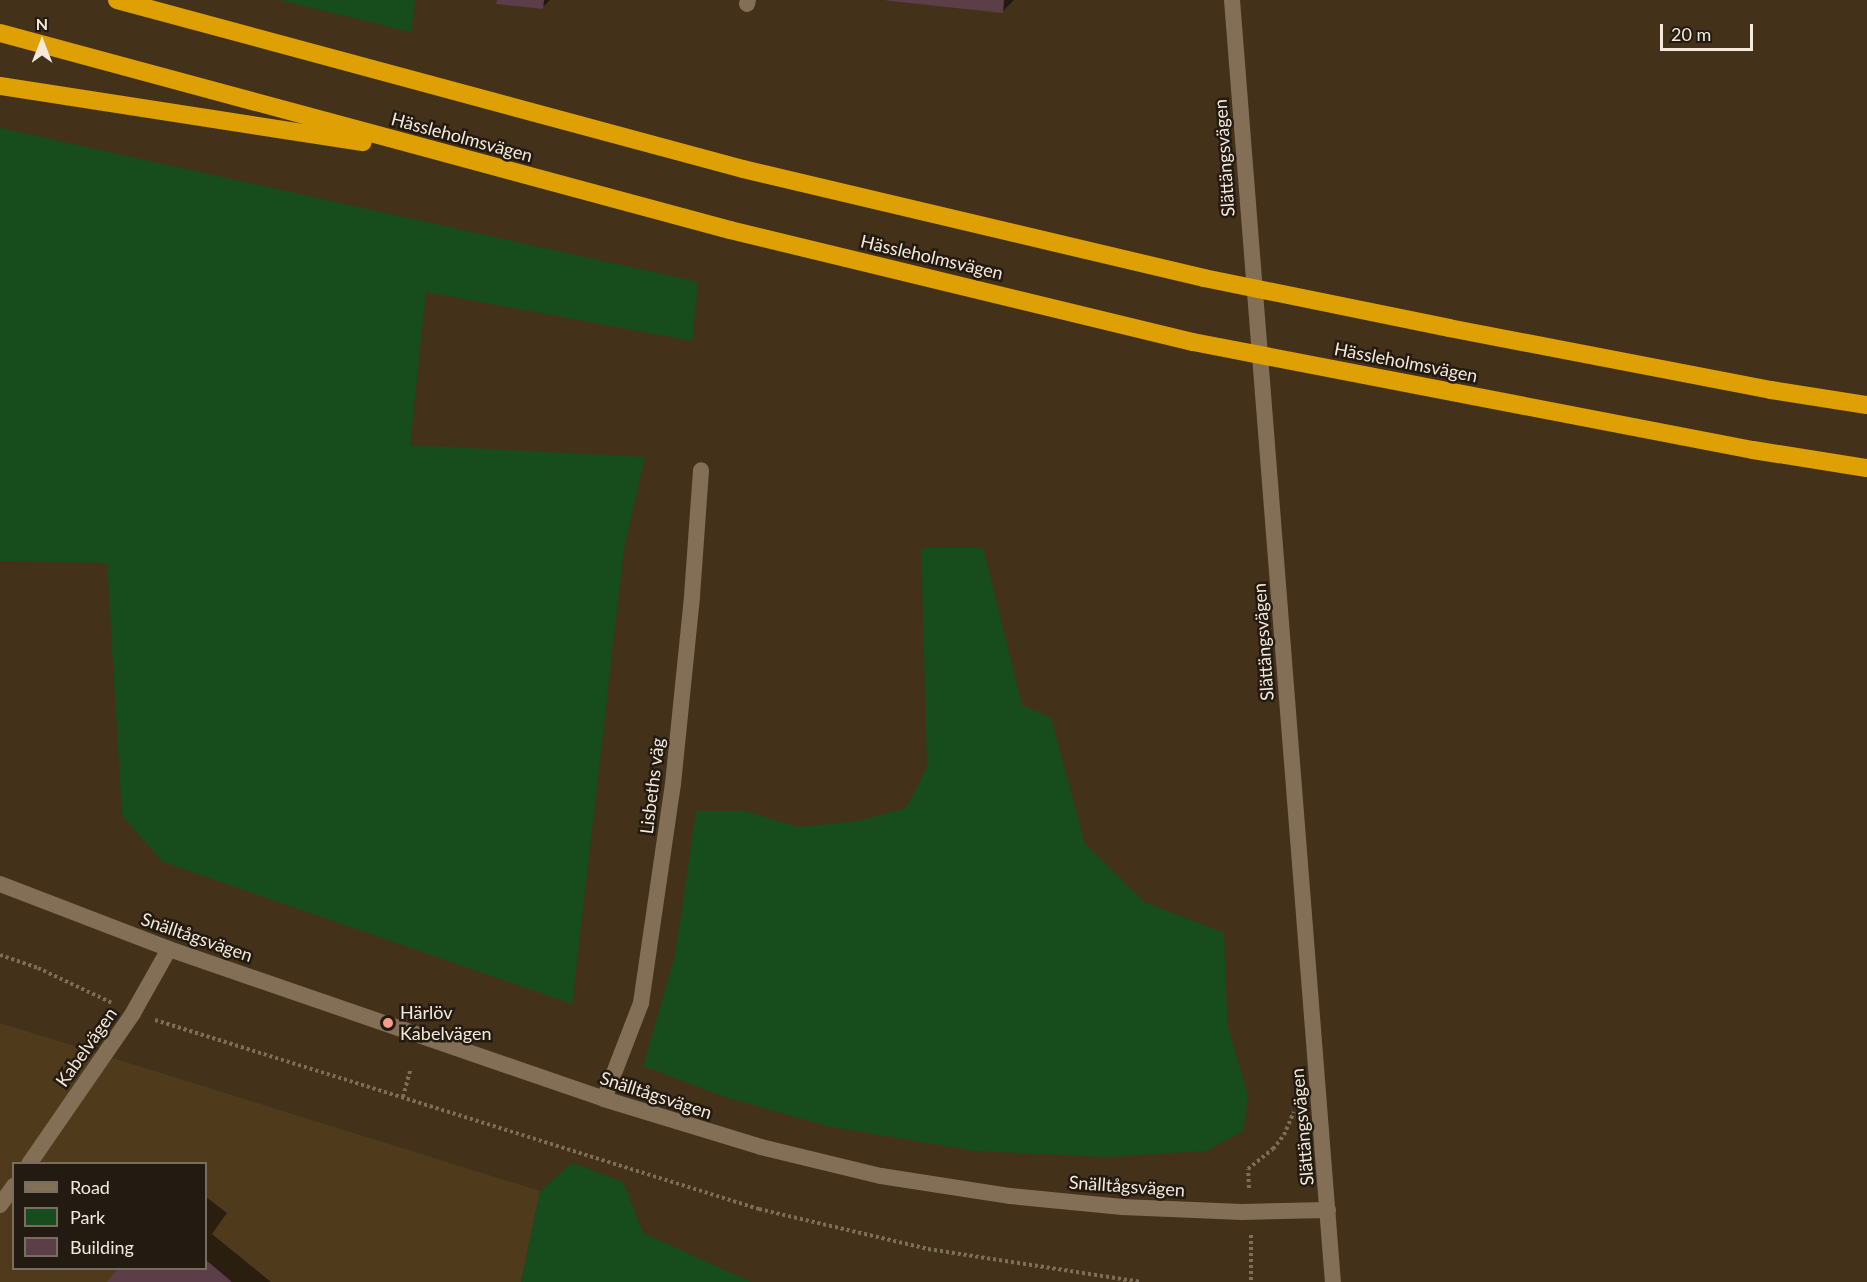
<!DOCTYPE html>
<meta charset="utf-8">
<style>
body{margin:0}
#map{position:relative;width:1867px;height:1282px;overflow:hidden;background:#433219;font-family:Lato,sans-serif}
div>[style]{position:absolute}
.built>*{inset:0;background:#4f3b1c}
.green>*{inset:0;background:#174c1d}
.shadow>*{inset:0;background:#0007}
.building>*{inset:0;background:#5c3e49}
.path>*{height:4px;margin-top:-2px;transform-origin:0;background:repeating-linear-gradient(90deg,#7d6e59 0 3px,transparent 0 6px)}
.minor>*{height:16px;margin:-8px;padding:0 8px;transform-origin:8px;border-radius:8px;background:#836f55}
.tertiary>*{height:16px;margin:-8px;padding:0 8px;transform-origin:8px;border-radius:8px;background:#836f55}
.motorway>*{height:18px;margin:-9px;padding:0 9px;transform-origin:9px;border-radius:9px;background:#dea002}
.dots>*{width:16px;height:16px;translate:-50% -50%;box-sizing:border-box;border:3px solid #231b11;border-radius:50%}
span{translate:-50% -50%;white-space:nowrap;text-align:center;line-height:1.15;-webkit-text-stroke:5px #231b11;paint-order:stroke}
.street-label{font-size:18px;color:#f4e9da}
.poi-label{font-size:18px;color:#f4e9da}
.left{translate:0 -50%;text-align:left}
.legend{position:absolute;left:12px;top:1162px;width:195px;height:108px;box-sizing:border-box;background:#231b11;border:2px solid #776d61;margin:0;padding:8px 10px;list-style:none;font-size:18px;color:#f4e9da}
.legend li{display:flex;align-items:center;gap:12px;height:30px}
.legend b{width:30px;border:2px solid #776d61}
.north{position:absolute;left:12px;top:12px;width:60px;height:60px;-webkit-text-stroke:4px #231b11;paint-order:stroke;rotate:0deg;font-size:16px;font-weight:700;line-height:24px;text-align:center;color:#f4e9da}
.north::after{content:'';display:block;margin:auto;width:21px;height:27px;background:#f4e9da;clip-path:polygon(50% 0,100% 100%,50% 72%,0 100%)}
.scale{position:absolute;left:1660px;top:24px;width:93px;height:27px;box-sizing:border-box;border:3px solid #f4e9da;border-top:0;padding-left:8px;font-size:18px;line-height:21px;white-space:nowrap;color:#f4e9da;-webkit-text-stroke:4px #231b11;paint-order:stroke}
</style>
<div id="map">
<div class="built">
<i style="clip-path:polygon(evenodd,0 1023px,540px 1191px,521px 1282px,0 1282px,0 1023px,14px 1164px,206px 1164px,206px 1268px,14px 1268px,14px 1164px)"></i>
</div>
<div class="green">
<i style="clip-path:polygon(279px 0,415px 0,411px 32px)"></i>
<i style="clip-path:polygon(0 128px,698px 282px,692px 341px,426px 292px,410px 445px,645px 457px,624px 548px,572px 1004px,163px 862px,122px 816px,107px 563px,0 561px)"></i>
<i style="clip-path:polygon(921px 548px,983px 548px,1022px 705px,1051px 718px,1085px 844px,1144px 902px,1224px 933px,1227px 1023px,1248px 1097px,1243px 1131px,1206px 1151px,1105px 1157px,975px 1151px,827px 1126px,725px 1097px,643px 1066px,675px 955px,696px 811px,745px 811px,798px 827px,859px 821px,906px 808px,927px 767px)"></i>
<i style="clip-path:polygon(572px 1163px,623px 1182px,643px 1233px,751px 1282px,521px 1282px,540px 1191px)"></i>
</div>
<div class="shadow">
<i style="clip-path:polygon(498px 0,550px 0,543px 7px)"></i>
<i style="clip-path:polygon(880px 0,1014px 0,1003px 11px)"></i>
<i style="clip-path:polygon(206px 1197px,227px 1213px,212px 1234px,271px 1282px,109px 1282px,206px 1268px)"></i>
</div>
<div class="building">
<i style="clip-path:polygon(497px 0,544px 0,543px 9px,496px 4px)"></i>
<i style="clip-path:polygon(881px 0,1004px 0,1003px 13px)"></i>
<i style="clip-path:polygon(206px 1260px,232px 1282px,107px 1282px,118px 1268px,206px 1268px)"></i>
</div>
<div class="path">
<i style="left:0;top:955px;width:40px;rotate:18.9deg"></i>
<i style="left:38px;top:968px;width:82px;rotate:25.3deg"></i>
<i style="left:155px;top:1020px;width:633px;rotate:17.38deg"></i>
<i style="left:759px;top:1209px;width:174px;rotate:13.3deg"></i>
<i style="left:928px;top:1249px;width:216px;rotate:8.8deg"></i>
<i style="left:403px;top:1097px;width:28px;rotate:-75deg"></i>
<i style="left:1249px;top:1188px;width:19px;rotate:-93deg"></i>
<i style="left:1248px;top:1169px;width:32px;rotate:-39deg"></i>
<i style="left:1273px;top:1149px;width:18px;rotate:-52deg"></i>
<i style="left:1284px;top:1135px;width:25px;rotate:-67deg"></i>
<i style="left:1251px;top:1235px;width:47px;rotate:90deg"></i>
</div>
<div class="minor">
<i style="left:747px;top:4px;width:4px;rotate:-76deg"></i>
<i style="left:604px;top:1099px;width:103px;rotate:-68.9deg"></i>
<i style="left:641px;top:1003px;width:221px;rotate:-81.7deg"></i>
<i style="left:673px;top:784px;width:189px;rotate:-84.2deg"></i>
<i style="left:692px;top:596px;width:126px;rotate:-85.9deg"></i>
<i style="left:29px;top:1164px;width:183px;rotate:-55.4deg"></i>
<i style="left:133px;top:1013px;width:73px;rotate:-60.6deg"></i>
<i style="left:0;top:1205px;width:24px;rotate:-54deg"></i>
</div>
<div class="tertiary">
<i style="left:1232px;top:0;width:1286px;rotate:85.5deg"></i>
<i style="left:0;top:884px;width:181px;rotate:21deg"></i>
<i style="left:169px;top:949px;width:460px;rotate:19deg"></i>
<i style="left:604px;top:1099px;width:164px;rotate:17deg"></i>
<i style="left:761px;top:1147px;width:123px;rotate:13.6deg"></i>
<i style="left:881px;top:1176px;width:131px;rotate:8.8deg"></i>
<i style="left:1010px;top:1196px;width:113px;rotate:5.6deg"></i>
<i style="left:1122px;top:1207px;width:120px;rotate:2.4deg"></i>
<i style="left:1242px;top:1212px;width:86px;rotate:-1.3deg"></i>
</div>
<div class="motorway">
<i style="left:117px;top:0;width:648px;rotate:15.11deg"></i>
<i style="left:743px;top:169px;width:474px;rotate:13.3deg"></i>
<i style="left:1204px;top:278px;width:250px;rotate:11.5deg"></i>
<i style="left:1449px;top:328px;width:328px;rotate:10.9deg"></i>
<i style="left:1771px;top:390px;width:97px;rotate:8.9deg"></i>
<i style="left:0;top:33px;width:756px;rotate:15.1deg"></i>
<i style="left:730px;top:230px;width:476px;rotate:13.6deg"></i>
<i style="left:1193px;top:342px;width:570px;rotate:10.92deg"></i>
<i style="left:1753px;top:450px;width:115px;rotate:9deg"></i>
<i style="left:0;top:86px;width:367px;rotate:8.8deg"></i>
</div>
<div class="dots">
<i style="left:388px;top:1023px;background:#f49d8b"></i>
</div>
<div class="street-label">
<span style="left:462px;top:137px;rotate:15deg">Hässleholmsvägen</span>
<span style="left:1224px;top:158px;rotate:-94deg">Slättängsvägen</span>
<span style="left:932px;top:257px;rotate:13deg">Hässleholmsvägen</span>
<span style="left:1406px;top:362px;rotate:11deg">Hässleholmsvägen</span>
<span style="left:1263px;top:642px;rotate:-94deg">Slättängsvägen</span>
<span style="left:652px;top:786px;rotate:-83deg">Lisbeths väg</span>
<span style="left:197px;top:937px;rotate:19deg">Snälltågsvägen</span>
<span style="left:86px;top:1047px;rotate:-55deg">Kabelvägen</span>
<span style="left:656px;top:1095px;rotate:18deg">Snälltågsvägen</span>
<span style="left:1302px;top:1127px;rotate:-95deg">Slättängsvägen</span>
<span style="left:1127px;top:1186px;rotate:4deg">Snälltågsvägen</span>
</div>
<div class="poi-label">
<span class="left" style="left:400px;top:1023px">Härlöv<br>Kabelvägen</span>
</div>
<ul class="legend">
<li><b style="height:8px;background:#836f55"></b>Road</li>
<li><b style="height:16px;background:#174c1d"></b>Park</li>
<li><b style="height:16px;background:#5c3e49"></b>Building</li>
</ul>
<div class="north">N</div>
<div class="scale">20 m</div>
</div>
